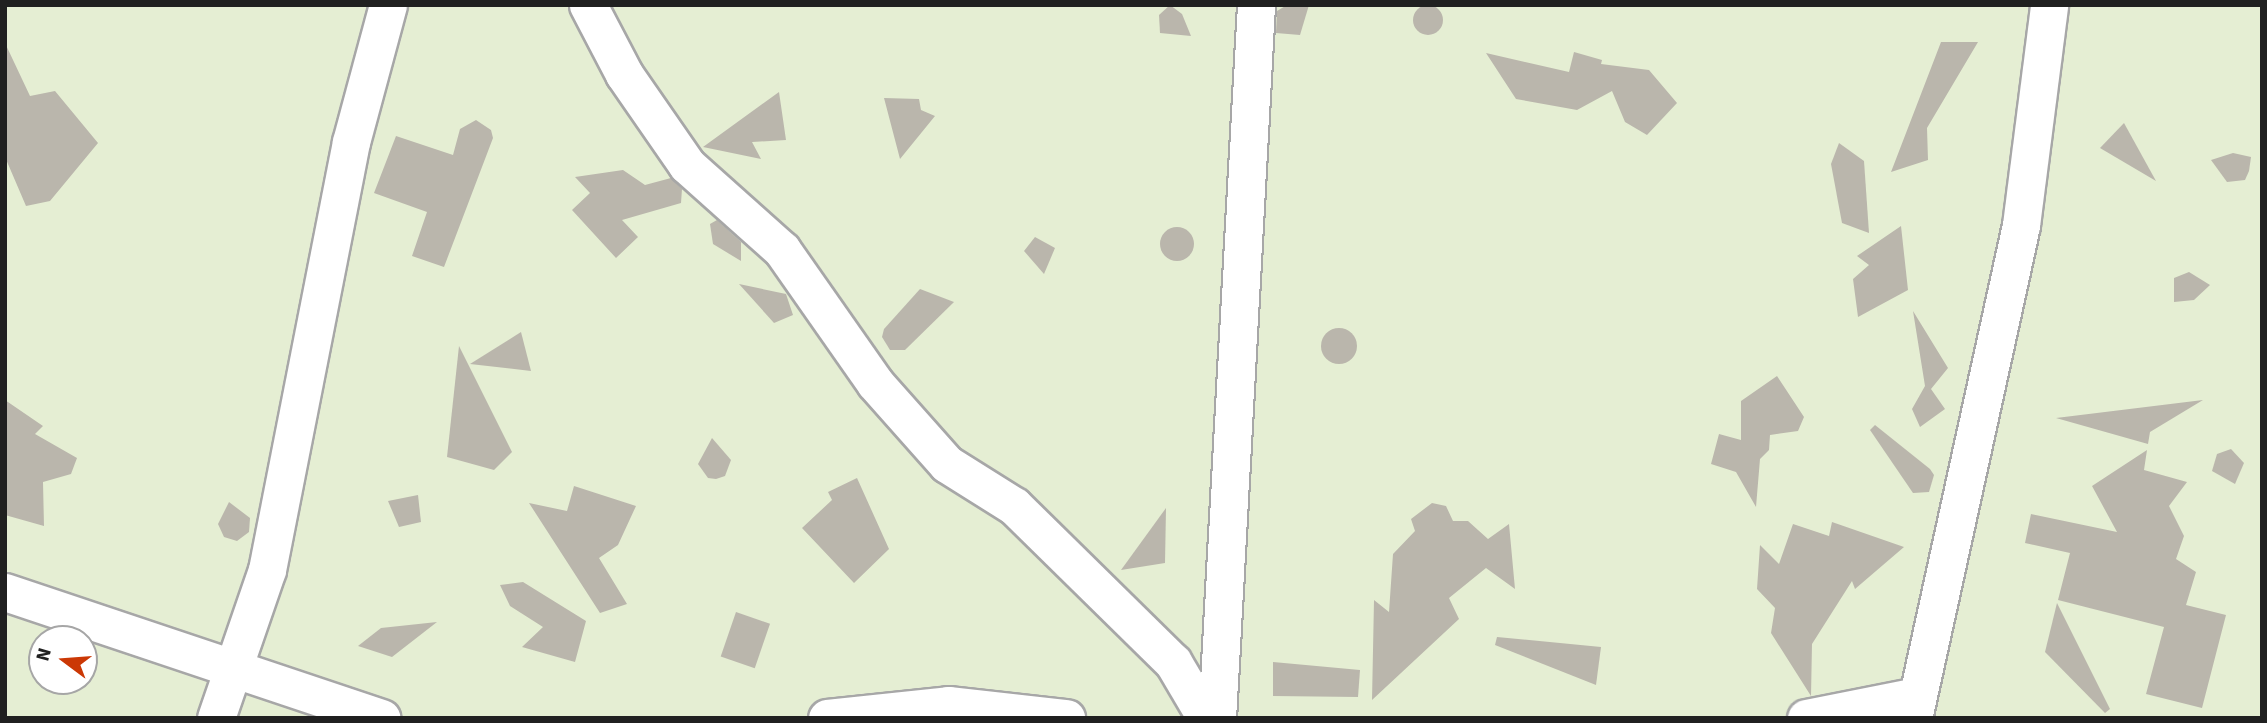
<!DOCTYPE html>
<style>
body{margin:0}
#map{position:relative;width:2267px;height:723px;overflow:hidden;background:#f1f0e7;font-family:"Source Sans 3",sans-serif}
div>[style]{position:absolute}
.farmland>*{inset:0;background:#e5eed3}
.building>*{inset:0;background:#bab6ac;transform-origin:0 0}
.round{border-radius:50%}
.roads{filter:drop-shadow(2px 0 #a7a7a7) drop-shadow(-2px 0 #a7a7a7) drop-shadow(0 2px #a7a7a7) drop-shadow(0 -2px #a7a7a7)}
.minor>*{height:37px;margin:-18.5px;padding:0 18.5px;transform-origin:18.5px;border-radius:18.5px;background:#fff}
span{translate:-50% -50%;white-space:nowrap;text-align:center;line-height:1.15;-webkit-text-stroke:6px #fff;paint-order:stroke}
.frame{position:absolute;inset:0;border:7px solid #202020;pointer-events:none}
.north{position:absolute;left:28px;top:625px;width:70px;height:70px;box-sizing:border-box;background:#fff;border:2px solid #a6a6a6;border-radius:50%;rotate:286deg;font-size:19px;font-weight:700;line-height:28px;text-align:center;color:#202020}
.north::after{content:'';display:block;margin:auto;width:24px;height:32px;background:#cb3805;clip-path:polygon(50% 0,100% 100%,50% 72%,0 100%)}
</style>
<div id="map">
<div class="farmland">
<i style="clip-path:polygon(evenodd,5px 5px,2262px 5px,2262px 718px,5px 718px,5px 5px,42px 639px,84px 639px,84px 681px,42px 681px,42px 639px)"></i>
</div>
<div class="building">
<i class="round" style="left:1413px;top:5px;width:30px;height:30px"></i>
<i style="clip-path:polygon(1170px 5px,1182px 14px,1191px 36px,1160px 33px,1159px 15px)"></i>
<i style="clip-path:polygon(1287px 5px,1309px 5px,1300px 35px,1276px 33px,1277px 11px)"></i>
<i style="clip-path:polygon(1941px 42px,1978px 42px,1927px 128px,1928px 160px,1891px 172px)"></i>
<i style="clip-path:polygon(5px 43px,30px 96px,55px 91px,98px 143px,50px 201px,26px 206px,5px 157px)"></i>
<i style="clip-path:polygon(1574px 52px,1602px 60px,1601px 64px,1649px 70px,1677px 103px,1647px 135px,1625px 122px,1612px 91px,1577px 110px,1516px 99px,1486px 53px,1569px 72px)"></i>
<i style="clip-path:polygon(779px 92px,786px 140px,752px 142px,761px 159px,703px 147px)"></i>
<i style="clip-path:polygon(884px 98px,919px 99px,921px 110px,935px 116px,900px 159px)"></i>
<i style="clip-path:polygon(476px 120px,491px 130px,493px 138px,444px 267px,412px 256px,427px 212px,374px 193px,396px 136px,453px 155px,460px 129px)"></i>
<i style="clip-path:polygon(2124px 123px,2156px 181px,2100px 148px)"></i>
<i style="clip-path:polygon(1839px 143px,1864px 161px,1869px 233px,1842px 223px,1831px 164px)"></i>
<i style="clip-path:polygon(2233px 153px,2251px 157px,2249px 171px,2245px 180px,2227px 182px,2211px 160px)"></i>
<i style="clip-path:polygon(623px 170px,645px 185px,671px 178px,682px 189px,681px 203px,622px 220px,638px 237px,616px 258px,572px 210px,590px 193px,575px 177px)"></i>
<i style="clip-path:polygon(717px 220px,741px 242px,741px 261px,713px 244px,710px 224px)"></i>
<i style="clip-path:polygon(1901px 226px,1908px 290px,1858px 317px,1853px 279px,1869px 265px,1857px 256px)"></i>
<i class="round" style="left:1160px;top:227px;width:34px;height:34px"></i>
<i style="clip-path:polygon(1035px 237px,1055px 248px,1044px 274px,1024px 251px)"></i>
<i style="clip-path:polygon(2189px 272px,2210px 285px,2194px 300px,2174px 302px,2174px 278px)"></i>
<i style="clip-path:polygon(739px 284px,786px 294px,793px 315px,774px 323px)"></i>
<i style="clip-path:polygon(920px 289px,954px 302px,905px 350px,890px 350px,882px 337px,884px 329px)"></i>
<i style="clip-path:polygon(1913px 311px,1948px 368px,1931px 389px,1945px 409px,1920px 427px,1912px 409px,1925px 386px)"></i>
<i class="round" style="left:1321px;top:328px;width:36px;height:36px"></i>
<i style="clip-path:polygon(521px 332px,531px 371px,470px 364px)"></i>
<i style="clip-path:polygon(459px 346px,512px 452px,494px 470px,447px 457px)"></i>
<i style="clip-path:polygon(1777px 376px,1804px 417px,1798px 431px,1770px 435px,1769px 450px,1760px 459px,1756px 507px,1736px 472px,1711px 464px,1719px 434px,1741px 440px,1741px 401px)"></i>
<i style="clip-path:polygon(5px 400px,43px 426px,35px 434px,77px 458px,71px 474px,43px 482px,44px 526px,5px 515px)"></i>
<i style="clip-path:polygon(2203px 400px,2150px 432px,2148px 444px,2056px 418px)"></i>
<i style="clip-path:polygon(1875px 425px,1930px 469px,1934px 475px,1929px 492px,1913px 493px,1870px 430px)"></i>
<i style="clip-path:polygon(712px 438px,731px 460px,725px 476px,716px 479px,708px 478px,698px 464px)"></i>
<i style="clip-path:polygon(2231px 449px,2244px 463px,2235px 484px,2212px 471px,2217px 454px)"></i>
<i style="clip-path:polygon(2147px 450px,2144px 470px,2187px 482px,2169px 506px,2184px 536px,2176px 559px,2196px 572px,2186px 605px,2226px 615px,2202px 708px,2146px 694px,2164px 627px,2058px 600px,2070px 553px,2025px 543px,2031px 514px,2117px 532px,2092px 486px)"></i>
<i style="clip-path:polygon(857px 478px,889px 549px,854px 583px,802px 528px,832px 500px,828px 492px)"></i>
<i style="clip-path:polygon(574px 486px,636px 506px,618px 545px,599px 558px,627px 604px,600px 613px,529px 503px,567px 511px)"></i>
<i style="clip-path:polygon(418px 495px,421px 522px,399px 527px,388px 501px)"></i>
<i style="clip-path:polygon(229px 502px,250px 518px,249px 532px,237px 541px,224px 537px,218px 524px)"></i>
<i style="clip-path:polygon(1432px 503px,1446px 506px,1453px 521px,1468px 521px,1488px 539px,1509px 524px,1515px 589px,1486px 568px,1449px 598px,1459px 619px,1372px 700px,1374px 600px,1389px 612px,1393px 554px,1415px 531px,1411px 519px)"></i>
<i style="clip-path:polygon(1166px 508px,1165px 563px,1121px 570px)"></i>
<i style="clip-path:polygon(1832px 522px,1904px 547px,1855px 589px,1852px 581px,1812px 644px,1811px 696px,1771px 633px,1775px 608px,1757px 589px,1760px 545px,1779px 564px,1793px 524px,1829px 536px)"></i>
<i style="clip-path:polygon(523px 582px,586px 621px,575px 662px,522px 647px,543px 627px,510px 606px,500px 585px)"></i>
<i style="clip-path:polygon(2057px 603px,2110px 709px,2105px 713px,2045px 652px)"></i>
<i style="left:736px;top:612px;width:36px;height:47px;rotate:19deg"></i>
<i style="clip-path:polygon(437px 622px,392px 657px,358px 646px,381px 628px)"></i>
<i style="clip-path:polygon(1497px 637px,1601px 647px,1596px 685px,1495px 645px)"></i>
<i style="clip-path:polygon(1273px 662px,1360px 670px,1358px 697px,1273px 696px)"></i>
</div>
<div class="roads">
<div class="minor">
<i style="left:588px;top:5px;width:78px;rotate:62.4deg"></i>
<i style="left:624px;top:74px;width:111px;rotate:55.3deg"></i>
<i style="left:687px;top:165px;width:127px;rotate:41.8deg"></i>
<i style="left:782px;top:250px;width:162px;rotate:55deg"></i>
<i style="left:875px;top:383px;width:108px;rotate:48.4deg"></i>
<i style="left:947px;top:464px;width:79px;rotate:32.1deg"></i>
<i style="left:1014px;top:506px;width:223px;rotate:44.5deg"></i>
<i style="left:1173px;top:662px;width:65px;rotate:59.5deg"></i>
<i style="left:5px;top:592px;width:397px;rotate:18.5deg"></i>
<i style="left:216px;top:718px;width:157px;rotate:-71deg"></i>
<i style="left:267px;top:570px;width:436px;rotate:-78.9deg"></i>
<i style="left:351px;top:142px;width:142px;rotate:-74.9deg"></i>
<i style="left:827px;top:718px;width:122px;rotate:-6.1deg"></i>
<i style="left:948px;top:705px;width:119px;rotate:6.3deg"></i>
<i style="left:1217px;top:718px;width:714px;rotate:-86.87deg"></i>
<i style="left:1806px;top:718px;width:113px;rotate:-11.2deg"></i>
<i style="left:1913px;top:718px;width:505px;rotate:-77.64deg"></i>
<i style="left:2021px;top:225px;width:222px;rotate:-82.7deg"></i>
</div>
</div>
<div class="frame"></div>
<div class="north">N</div>
</div>
